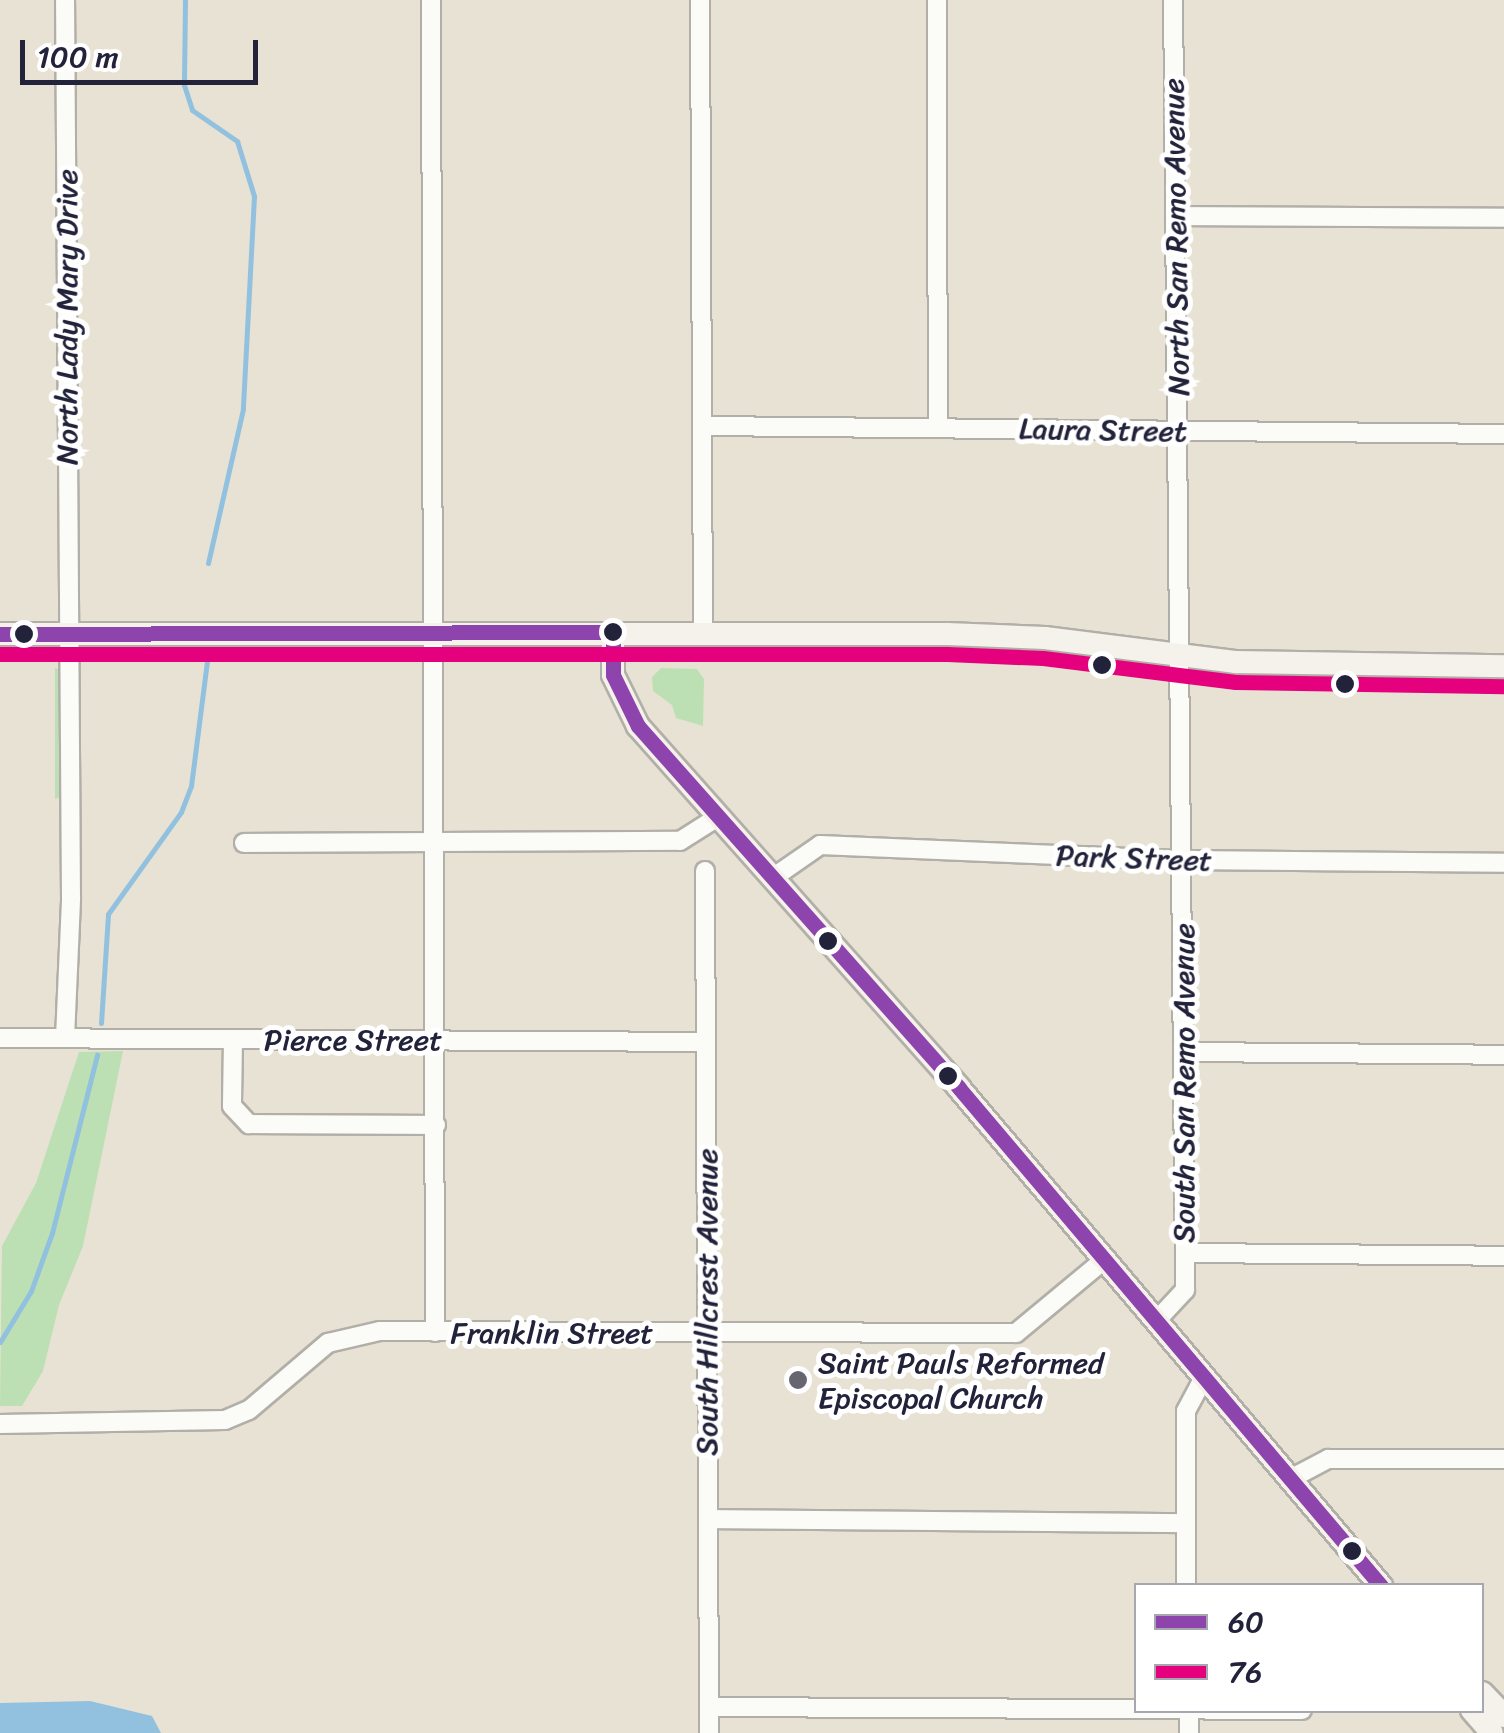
<!DOCTYPE html>
<style>
body{margin:0}
#map{position:relative;width:1504px;height:1733px;overflow:hidden;background:#e7e2d3;font-family:Sriracha,sans-serif}
div>[style]{position:absolute}
.green>*{inset:0;background:#bce0b3}
.water>*{inset:0;background:#92c1df}
.stream>*{height:5px;margin:-2.5px;padding:0 2.5px;transform-origin:2.5px;border-radius:2.5px;background:#92c1df}
.roads{filter:drop-shadow(2px 0 #b2afa8) drop-shadow(-2px 0 #b2afa8) drop-shadow(0 2px #b2afa8) drop-shadow(0 -2px #b2afa8)}
.street>*{height:18px;margin:-9px;padding:0 9px;transform-origin:9px;border-radius:9px;background:#fbfbf8}
.secondary>*{height:22px;margin:-11px;padding:0 11px;transform-origin:11px;border-radius:11px;background:#f5f1eb}
.bus-1>*{height:15px;margin:-7.5px;padding:0 7.5px;transform-origin:7.5px;border-radius:7.5px;background:#8e44ad}
.bus-2>*{height:15px;margin:-7.5px;padding:0 7.5px;transform-origin:7.5px;border-radius:7.5px;background:#e5007d}
.dots>*{width:28px;height:28px;translate:-50% -50%;box-sizing:border-box;border:5px solid #fff;border-radius:50%}
span{translate:-50% -50%;white-space:nowrap;text-align:center;line-height:1.15;-webkit-text-stroke:10px #fff;paint-order:stroke}
.street-label{font-size:30px;color:#22223b}
.poi-label{font-size:30px;color:#22223b}
.left{translate:0 -50%;text-align:left}
.legend{position:absolute;left:1134px;top:1583px;width:350px;height:130px;box-sizing:border-box;background:#fff;border:2px solid #a7a7b1;margin:0;padding:12px 18px;list-style:none;font-size:30px;color:#22223b}
.legend li{display:flex;align-items:center;gap:20px;height:50px}
.legend b{width:50px;border:2px solid #a7a7b1}
.scale{position:absolute;left:20px;top:40px;width:238px;height:45px;box-sizing:border-box;border:5px solid #22223b;border-top:0;padding-left:12px;font-size:30px;line-height:35px;white-space:nowrap;color:#22223b;-webkit-text-stroke:8px #fff;paint-order:stroke}
</style>
<div id="map">
<div class="green">
<i style="clip-path:polygon(55px 668px,60px 670px,61px 797px,55px 799px)"></i>
<i style="clip-path:polygon(661px 668px,697px 669px,704px 679px,703px 726px,676px 718px,672px 705px,653px 691px,652px 677px)"></i>
<i style="clip-path:polygon(123px 1051px,83px 1246px,59px 1305px,43px 1371px,22px 1406px,0 1406px,2px 1246px,36px 1183px,79px 1052px)"></i>
</div>
<div class="water">
<i style="clip-path:polygon(90px 1701px,152px 1716px,161px 1733px,0 1733px,0 1703px)"></i>
</div>
<div class="stream">
<i style="left:185px;top:0;width:85px;rotate:90.7deg"></i>
<i style="left:184px;top:85px;width:26px;rotate:72deg"></i>
<i style="left:192px;top:110px;width:55px;rotate:34.6deg"></i>
<i style="left:237px;top:141px;width:58px;rotate:72.8deg"></i>
<i style="left:254px;top:196px;width:213px;rotate:93deg"></i>
<i style="left:243px;top:409px;width:158px;rotate:102.8deg"></i>
<i style="left:101px;top:1023px;width:109px;rotate:-86.3deg"></i>
<i style="left:108px;top:914px;width:125px;rotate:-54.4deg"></i>
<i style="left:181px;top:812px;width:28px;rotate:-69deg"></i>
<i style="left:191px;top:786px;width:126px;rotate:-82.7deg"></i>
<i style="left:0;top:1342px;width:60px;rotate:-58.7deg"></i>
<i style="left:31px;top:1291px;width:62px;rotate:-70.1deg"></i>
<i style="left:52px;top:1233px;width:184px;rotate:-75.8deg"></i>
</div>
<div class="roads">
<div class="street">
<i style="left:431px;top:0;width:1332px;rotate:89.83deg"></i>
<i style="left:700px;top:0;width:633px;rotate:89.73deg"></i>
<i style="left:937px;top:0;width:428px;rotate:89.9deg"></i>
<i style="left:1175px;top:216px;width:329px;rotate:0.3deg"></i>
<i style="left:703px;top:426px;width:801px;rotate:0.57deg"></i>
<i style="left:244px;top:843px;width:436px;rotate:-0.3deg"></i>
<i style="left:680px;top:841px;width:45px;rotate:-32.3deg"></i>
<i style="left:705px;top:871px;width:862px;rotate:89.73deg"></i>
<i style="left:774px;top:877px;width:56px;rotate:-34.8deg"></i>
<i style="left:820px;top:845px;width:362px;rotate:2.4deg"></i>
<i style="left:1182px;top:860px;width:322px;rotate:0.5deg"></i>
<i style="left:0;top:1038px;width:706px;rotate:0.32deg"></i>
<i style="left:65px;top:1038px;width:140px;rotate:-87.5deg"></i>
<i style="left:71px;top:898px;width:898px;rotate:-90.38deg"></i>
<i style="left:233px;top:1040px;width:66px;rotate:90.9deg"></i>
<i style="left:232px;top:1106px;width:25px;rotate:47deg"></i>
<i style="left:249px;top:1124px;width:187px;rotate:0.3deg"></i>
<i style="left:1185px;top:1052px;width:319px;rotate:0.5deg"></i>
<i style="left:1186px;top:1253px;width:318px;rotate:0.5deg"></i>
<i style="left:1157px;top:1320px;width:41px;rotate:-47deg"></i>
<i style="left:1185px;top:1290px;width:1290px;rotate:-90.53deg"></i>
<i style="left:0;top:1424px;width:225px;rotate:-1deg"></i>
<i style="left:225px;top:1420px;width:26px;rotate:-23deg"></i>
<i style="left:249px;top:1410px;width:104px;rotate:-40.3deg"></i>
<i style="left:328px;top:1343px;width:53px;rotate:-13deg"></i>
<i style="left:380px;top:1331px;width:636px;rotate:0.18deg"></i>
<i style="left:1016px;top:1333px;width:116px;rotate:-39.7deg"></i>
<i style="left:1292px;top:1478px;width:41px;rotate:-27.8deg"></i>
<i style="left:1328px;top:1459px;width:176px"></i>
<i style="left:709px;top:1519px;width:476px;rotate:0.5deg"></i>
<i style="left:1186px;top:1586px;width:175px;rotate:-90deg"></i>
<i style="left:1186px;top:1411px;width:40px;rotate:-62deg"></i>
<i style="left:709px;top:1707px;width:593px;rotate:0.29deg"></i>
<i style="left:1189px;top:1710px;width:23px;rotate:90deg"></i>
</div>
<div class="secondary">
<i style="left:613px;top:632px;width:43px;rotate:90deg"></i>
<i style="left:613px;top:675px;width:57px;rotate:63.9deg"></i>
<i style="left:638px;top:726px;width:484px;rotate:48.4deg"></i>
<i style="left:959px;top:1088px;width:653px;rotate:49.72deg"></i>
<i style="left:0;top:634px;width:947px"></i>
<i style="left:947px;top:634px;width:98px;rotate:2.3deg"></i>
<i style="left:1045px;top:638px;width:193px;rotate:7.2deg"></i>
<i style="left:1236px;top:662px;width:268px;rotate:0.9deg"></i>
<i style="left:1482px;top:1693px;width:32px;rotate:46deg"></i>
<i style="left:1472px;top:1710px;width:30px;rotate:49deg"></i>
</div>
</div>
<div class="bus-1">
<i style="left:0;top:634px;width:613px;rotate:-0.19deg"></i>
<i style="left:613px;top:632px;width:43px;rotate:90deg"></i>
<i style="left:613px;top:675px;width:57px;rotate:63.9deg"></i>
<i style="left:638px;top:726px;width:484px;rotate:48.4deg"></i>
<i style="left:959px;top:1088px;width:653px;rotate:49.72deg"></i>
</div>
<div class="bus-2">
<i style="left:0;top:654px;width:947px"></i>
<i style="left:947px;top:654px;width:96px;rotate:2.4deg"></i>
<i style="left:1043px;top:658px;width:194px;rotate:7.1deg"></i>
<i style="left:1236px;top:682px;width:268px;rotate:0.9deg"></i>
</div>
<div class="dots">
<i style="left:613px;top:632px;background:#22223b"></i>
<i style="left:24px;top:634px;background:#22223b"></i>
<i style="left:1102px;top:665px;background:#22223b"></i>
<i style="left:1345px;top:684px;background:#22223b"></i>
<i style="left:828px;top:941px;background:#22223b"></i>
<i style="left:948px;top:1076px;background:#22223b"></i>
<i style="left:798px;top:1380px;background:#676570"></i>
<i style="left:1352px;top:1551px;background:#22223b"></i>
</div>
<div class="street-label">
<span style="left:1176px;top:237px;rotate:-91deg">North San Remo Avenue</span>
<span style="left:67px;top:317px;rotate:-90deg">North Lady Mary Drive</span>
<span style="left:1103px;top:430px;rotate:1deg">Laura Street</span>
<span style="left:1134px;top:858px;rotate:2deg">Park Street</span>
<span style="left:353px;top:1040px">Pierce Street</span>
<span style="left:1184px;top:1083px;rotate:-90deg">South San Remo Avenue</span>
<span style="left:707px;top:1302px;rotate:-90deg">South Hillcrest Avenue</span>
<span style="left:552px;top:1333px">Franklin Street</span>
</div>
<div class="poi-label">
<span class="left" style="left:818px;top:1380px">Saint Pauls Reformed<br>Episcopal Church</span>
</div>
<ul class="legend">
<li><b style="height:12px;background:#8e44ad"></b>60</li>
<li><b style="height:12px;background:#e5007d"></b>76</li>
</ul>
<div class="scale">100 m</div>
</div>
